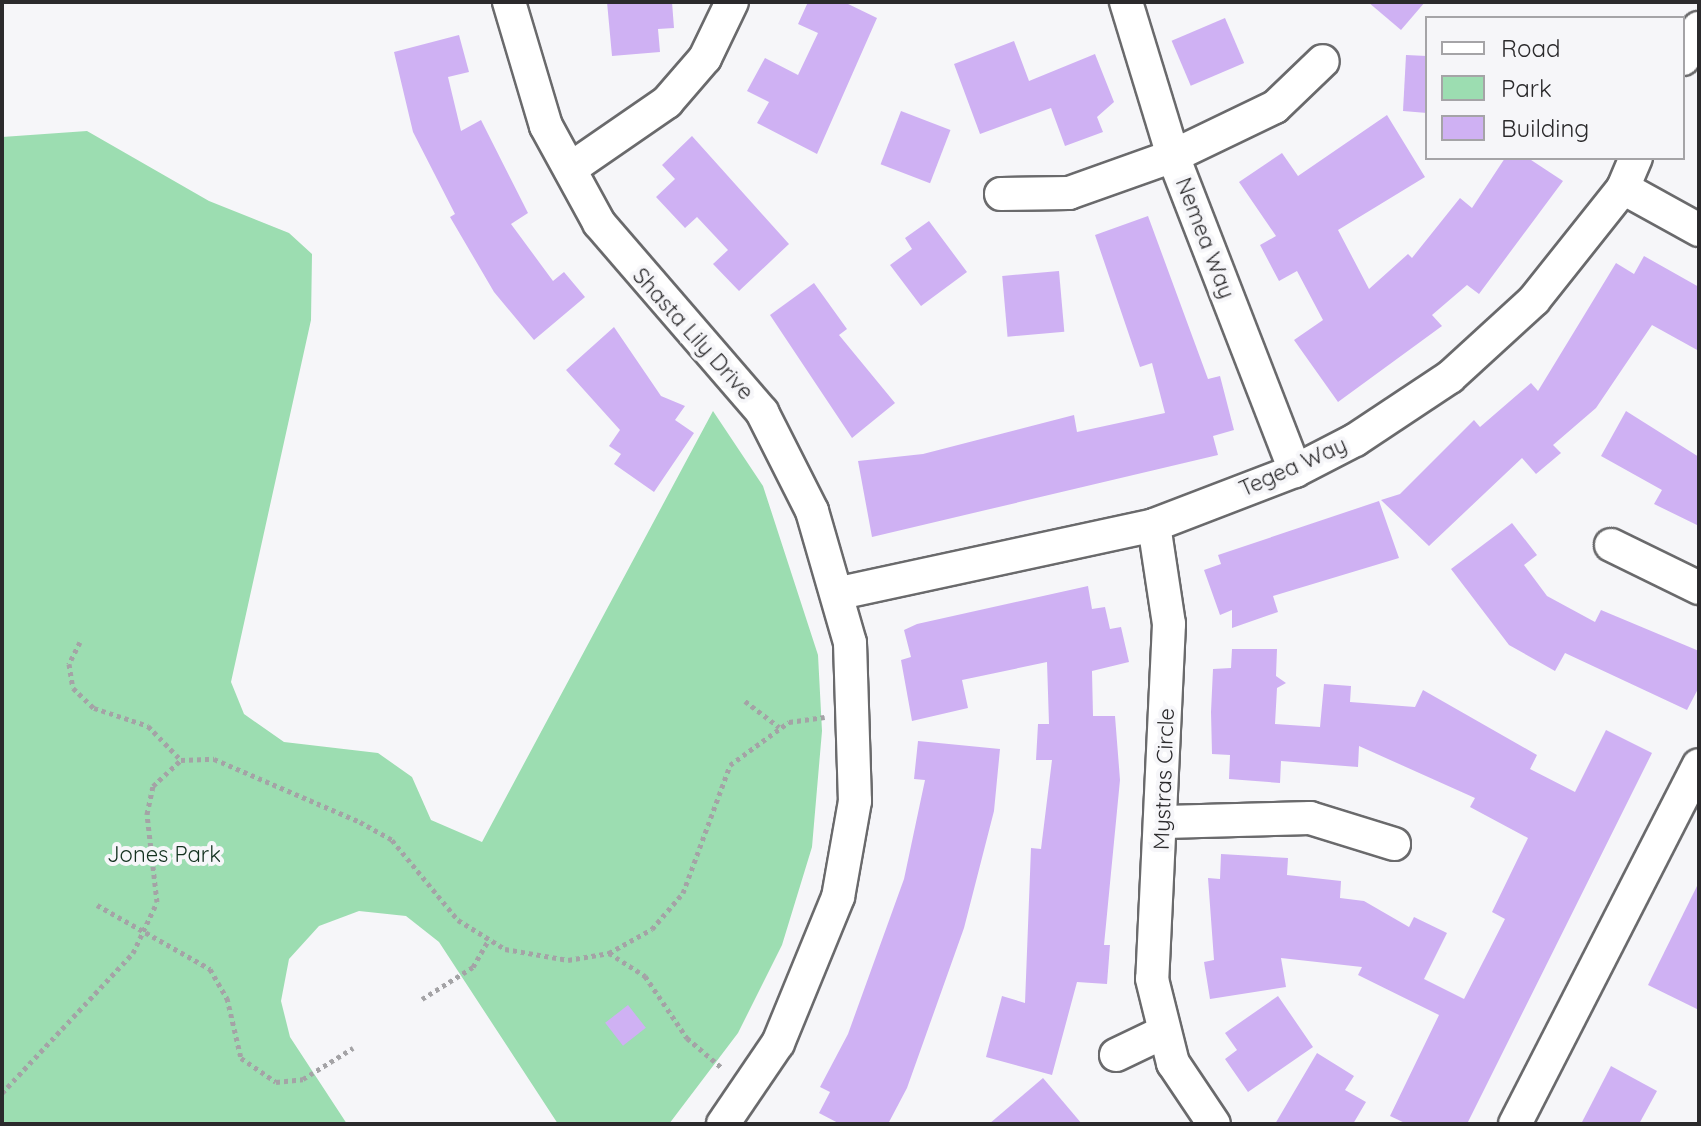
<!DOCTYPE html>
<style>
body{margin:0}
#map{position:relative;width:1701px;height:1126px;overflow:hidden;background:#f6f6f9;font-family:Quicksand,sans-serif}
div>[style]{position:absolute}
.green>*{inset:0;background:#9cddb1}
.building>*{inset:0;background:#cfb1f3;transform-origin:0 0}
.path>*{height:5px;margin-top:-2.5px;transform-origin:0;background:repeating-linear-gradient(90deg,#a4a3a6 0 4px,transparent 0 8px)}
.roads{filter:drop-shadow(2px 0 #6a6a6c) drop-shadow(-2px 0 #6a6a6c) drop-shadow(0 2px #6a6a6c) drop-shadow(0 -2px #6a6a6c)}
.minor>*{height:32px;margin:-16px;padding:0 16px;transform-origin:16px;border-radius:16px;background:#fff}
span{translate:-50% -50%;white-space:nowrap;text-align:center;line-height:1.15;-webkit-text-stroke:8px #f6f6f9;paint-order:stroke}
.street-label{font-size:22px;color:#2b2a2c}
.park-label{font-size:22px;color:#13311f}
.frame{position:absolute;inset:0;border:4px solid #2b2a2c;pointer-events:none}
.legend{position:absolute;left:1425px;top:16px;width:260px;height:144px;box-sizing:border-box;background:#f6f6f9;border:2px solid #a5a4a7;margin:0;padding:10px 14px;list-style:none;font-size:24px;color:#2b2a2c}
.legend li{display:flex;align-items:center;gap:16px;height:40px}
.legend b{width:40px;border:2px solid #a5a4a7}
</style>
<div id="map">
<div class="green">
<i style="clip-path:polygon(87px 131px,209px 201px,289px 233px,312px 254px,311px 320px,231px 682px,244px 714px,284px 742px,378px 753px,412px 777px,431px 820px,482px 842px,713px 411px,763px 486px,818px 655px,822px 731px,812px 847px,782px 945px,738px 1033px,669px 1124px,558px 1124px,439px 942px,406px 916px,359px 911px,319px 926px,289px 959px,281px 1001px,290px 1037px,347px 1124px,2px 1124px,2px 137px)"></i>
</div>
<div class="building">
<i style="clip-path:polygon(607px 2px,672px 2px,674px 28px,658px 29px,660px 52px,612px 56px)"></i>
<i style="clip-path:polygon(808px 2px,844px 2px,877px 18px,817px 154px,757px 123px,769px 102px,747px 91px,765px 58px,798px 75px,818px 33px,798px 24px)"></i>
<i style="clip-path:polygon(1368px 2px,1425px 2px,1401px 30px)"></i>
<i style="left:1225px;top:18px;width:49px;height:58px;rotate:67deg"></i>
<i style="clip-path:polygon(459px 35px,469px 72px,448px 77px,461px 131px,481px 120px,528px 213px,511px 224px,553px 281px,564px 272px,585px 297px,534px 340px,494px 292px,450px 217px,455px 214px,413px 132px,394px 52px)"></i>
<i style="clip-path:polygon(1014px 41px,1029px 81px,1095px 54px,1114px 102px,1097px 117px,1103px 132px,1065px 146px,1051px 108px,980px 134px,954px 64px)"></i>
<i style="clip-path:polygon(1406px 55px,1427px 56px,1427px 113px,1403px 111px)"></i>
<i style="left:901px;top:111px;width:53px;height:57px;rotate:21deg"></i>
<i style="clip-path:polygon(1387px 115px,1425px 177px,1338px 230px,1369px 289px,1408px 254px,1412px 258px,1460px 198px,1472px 208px,1505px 158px,1528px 158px,1563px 181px,1479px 294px,1467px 285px,1432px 315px,1442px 326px,1338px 402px,1294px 340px,1323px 320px,1297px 271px,1279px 281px,1260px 245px,1276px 236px,1239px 182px,1282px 153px,1298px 176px)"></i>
<i style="clip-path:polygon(692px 136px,789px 244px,739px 291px,713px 264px,728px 250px,697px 217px,685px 228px,656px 197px,675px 179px,662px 165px)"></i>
<i style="clip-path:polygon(1148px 216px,1208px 379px,1220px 376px,1234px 430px,1213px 436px,1218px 455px,872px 537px,858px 461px,923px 454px,1074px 415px,1077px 432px,1165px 413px,1152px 363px,1140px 367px,1095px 235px)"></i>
<i style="clip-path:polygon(929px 221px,967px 272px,921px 306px,890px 265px,912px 249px,905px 238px)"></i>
<i style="clip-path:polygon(1644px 256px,1699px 287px,1699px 351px,1652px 325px,1596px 408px,1553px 445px,1561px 453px,1536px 474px,1522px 458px,1429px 546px,1381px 500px,1400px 494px,1474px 420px,1480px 427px,1531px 383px,1538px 391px,1616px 263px,1634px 274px)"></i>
<i style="left:1059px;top:271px;width:61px;height:57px;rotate:85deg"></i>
<i style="clip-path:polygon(814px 283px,847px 329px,839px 335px,895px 403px,852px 438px,770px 315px)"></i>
<i style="clip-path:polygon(614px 327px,661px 396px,685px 406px,675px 420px,694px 433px,654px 492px,614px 464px,621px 454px,609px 446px,620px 430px,566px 370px)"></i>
<i style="clip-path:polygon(1626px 411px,1699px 457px,1699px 526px,1654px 504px,1662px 490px,1601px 456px)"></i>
<i style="clip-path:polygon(1379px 501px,1399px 558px,1273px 596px,1278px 612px,1232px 628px,1232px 610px,1220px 615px,1204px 570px,1221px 564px,1218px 555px)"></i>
<i style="clip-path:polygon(1512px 523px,1537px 555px,1524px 565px,1547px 596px,1595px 622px,1601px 610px,1699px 651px,1699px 687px,1687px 710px,1565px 653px,1555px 671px,1509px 645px,1451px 569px)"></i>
<i style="clip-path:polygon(1088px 586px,1092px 609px,1105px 607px,1110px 629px,1121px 627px,1129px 662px,1092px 671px,1093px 716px,1115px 716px,1120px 780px,1104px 945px,1110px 945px,1107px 984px,1077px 982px,1052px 1075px,986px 1057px,1002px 996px,1025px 1003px,1031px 848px,1041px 849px,1052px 760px,1036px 760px,1038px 724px,1049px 724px,1047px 662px,962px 680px,968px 708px,912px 721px,901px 660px,911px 657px,904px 630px,917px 624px)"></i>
<i style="clip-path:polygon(1232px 649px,1277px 649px,1276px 676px,1286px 683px,1277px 688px,1275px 724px,1320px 727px,1324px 684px,1351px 686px,1350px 702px,1415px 707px,1423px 690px,1537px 755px,1530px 769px,1575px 792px,1606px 730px,1652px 753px,1467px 1124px,1407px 1124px,1390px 1116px,1439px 1015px,1358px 975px,1362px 967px,1281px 958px,1286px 987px,1210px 999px,1204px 962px,1214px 960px,1208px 878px,1220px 879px,1221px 854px,1288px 858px,1287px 875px,1341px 881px,1340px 898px,1364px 901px,1409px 927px,1414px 917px,1447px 933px,1424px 979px,1464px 999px,1505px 919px,1492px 912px,1528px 838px,1470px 807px,1475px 798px,1359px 746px,1358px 767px,1281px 761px,1280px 783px,1229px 779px,1230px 755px,1212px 754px,1211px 712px,1213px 669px,1231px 668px)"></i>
<i style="clip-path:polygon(918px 741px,1000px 749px,994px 811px,964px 928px,907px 1088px,888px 1124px,840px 1124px,819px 1113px,830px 1092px,820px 1087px,848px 1034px,904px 879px,925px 780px,914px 779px)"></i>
<i style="clip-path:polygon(1699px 882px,1699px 1010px,1648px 985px)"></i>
<i style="clip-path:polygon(1278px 996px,1313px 1047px,1248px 1092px,1225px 1059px,1237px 1050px,1225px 1033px)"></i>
<i style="left:628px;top:1005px;width:29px;height:29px;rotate:52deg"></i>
<i style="clip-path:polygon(1317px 1053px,1354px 1076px,1345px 1090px,1366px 1102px,1353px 1124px,1275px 1124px)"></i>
<i style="clip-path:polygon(1611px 1066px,1657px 1091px,1639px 1124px,1581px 1124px)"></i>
<i style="clip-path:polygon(1043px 1078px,1082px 1124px,989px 1124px)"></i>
</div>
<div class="path">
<i style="left:80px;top:642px;width:25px;rotate:117deg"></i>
<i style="left:69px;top:664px;width:24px;rotate:81deg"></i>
<i style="left:73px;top:688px;width:29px;rotate:44deg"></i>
<i style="left:94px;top:708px;width:57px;rotate:18.4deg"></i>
<i style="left:148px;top:726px;width:47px;rotate:45.9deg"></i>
<i style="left:745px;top:701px;width:43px;rotate:37.4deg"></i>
<i style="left:97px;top:905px;width:130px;rotate:29.5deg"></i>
<i style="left:210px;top:969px;width:34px;rotate:60deg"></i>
<i style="left:227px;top:998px;width:62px;rotate:76.9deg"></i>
<i style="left:241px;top:1058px;width:42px;rotate:34.4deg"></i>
<i style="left:276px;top:1082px;width:27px;rotate:-6deg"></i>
<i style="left:303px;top:1079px;width:59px;rotate:-31.8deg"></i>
<i style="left:609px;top:953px;width:43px;rotate:32.6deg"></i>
<i style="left:645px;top:976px;width:75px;rotate:55.9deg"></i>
<i style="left:687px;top:1038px;width:46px;rotate:40.6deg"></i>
<i style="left:422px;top:999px;width:60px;rotate:-32.1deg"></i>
<i style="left:473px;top:967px;width:32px;rotate:-60deg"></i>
<i style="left:2px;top:1093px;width:192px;rotate:-46.9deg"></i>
<i style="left:133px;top:953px;width:56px;rotate:-64.8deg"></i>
<i style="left:157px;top:902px;width:89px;rotate:-96.5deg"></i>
<i style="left:147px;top:814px;width:29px;rotate:-78deg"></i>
<i style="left:153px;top:786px;width:38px;rotate:-43deg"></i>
<i style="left:181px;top:760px;width:33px;rotate:-2deg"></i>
<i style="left:214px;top:759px;width:159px;rotate:23.3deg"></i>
<i style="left:360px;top:822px;width:37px;rotate:29deg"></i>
<i style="left:392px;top:840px;width:104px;rotate:50.5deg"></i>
<i style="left:458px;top:920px;width:55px;rotate:31.7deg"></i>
<i style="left:505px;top:949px;width:64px;rotate:9.9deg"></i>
<i style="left:568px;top:960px;width:42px;rotate:-9.7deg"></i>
<i style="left:609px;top:953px;width:49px;rotate:-29.2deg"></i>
<i style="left:652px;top:929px;width:48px;rotate:-49.3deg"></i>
<i style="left:683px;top:893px;width:136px;rotate:-69.8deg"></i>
<i style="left:730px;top:765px;width:73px;rotate:-36.1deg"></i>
<i style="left:789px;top:722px;width:36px;rotate:-8deg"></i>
</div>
<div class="roads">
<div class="minor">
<i style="left:509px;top:2px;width:129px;rotate:73.4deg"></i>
<i style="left:546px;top:126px;width:111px;rotate:61.3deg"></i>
<i style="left:599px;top:223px;width:250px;rotate:49.2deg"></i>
<i style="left:762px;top:412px;width:111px;rotate:63.2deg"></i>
<i style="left:812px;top:511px;width:137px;rotate:73.9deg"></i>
<i style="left:850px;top:643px;width:158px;rotate:88.2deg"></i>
<i style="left:855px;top:801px;width:97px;rotate:100deg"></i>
<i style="left:838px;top:897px;width:158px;rotate:112.3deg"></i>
<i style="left:778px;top:1043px;width:98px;rotate:124.2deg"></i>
<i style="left:1126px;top:2px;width:161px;rotate:73deg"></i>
<i style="left:1173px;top:156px;width:338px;rotate:68.8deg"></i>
<i style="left:1683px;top:59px;width:35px;rotate:-63deg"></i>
<i style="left:570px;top:169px;width:118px;rotate:-34.6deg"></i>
<i style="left:667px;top:102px;width:58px;rotate:-49.2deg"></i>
<i style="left:705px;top:58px;width:62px;rotate:-64.3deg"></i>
<i style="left:1623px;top:188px;width:87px;rotate:28.9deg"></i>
<i style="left:1001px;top:194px;width:68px;rotate:-0.8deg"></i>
<i style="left:1069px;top:193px;width:110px;rotate:-19.6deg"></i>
<i style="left:1173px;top:156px;width:113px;rotate:-25.7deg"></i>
<i style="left:1275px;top:107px;width:66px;rotate:-43.8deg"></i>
<i style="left:1154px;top:525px;width:100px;rotate:81.4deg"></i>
<i style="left:1169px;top:624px;width:355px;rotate:92.7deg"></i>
<i style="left:1152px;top:979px;width:87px;rotate:76deg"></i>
<i style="left:1173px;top:1063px;width:73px;rotate:56.1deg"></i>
<i style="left:1611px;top:545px;width:98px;rotate:26deg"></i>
<i style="left:840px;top:593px;width:321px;rotate:-12.2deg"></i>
<i style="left:1154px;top:525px;width:151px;rotate:-21deg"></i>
<i style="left:1295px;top:471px;width:68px;rotate:-27.3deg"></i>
<i style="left:1355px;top:440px;width:114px;rotate:-33.6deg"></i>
<i style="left:1450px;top:377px;width:114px;rotate:-42.5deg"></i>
<i style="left:1534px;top:300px;width:143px;rotate:-51.5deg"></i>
<i style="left:1623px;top:188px;width:33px;rotate:-67deg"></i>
<i style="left:1165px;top:822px;width:145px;rotate:-1.6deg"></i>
<i style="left:1310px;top:818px;width:88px;rotate:17.2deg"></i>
<i style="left:1116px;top:1055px;width:51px;rotate:-25.6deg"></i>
<i style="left:1515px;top:1124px;width:403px;rotate:-62.9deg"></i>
</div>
</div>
<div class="street-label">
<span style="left:1205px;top:238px;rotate:69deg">Nemea Way</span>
<span style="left:693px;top:334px;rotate:48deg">Shasta Lily Drive</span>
<span style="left:1293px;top:467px;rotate:-24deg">Tegea Way</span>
<span style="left:1164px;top:779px;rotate:-88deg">Mystras Circle</span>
</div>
<div class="park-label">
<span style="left:164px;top:855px">Jones Park</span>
</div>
<div class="frame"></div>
<ul class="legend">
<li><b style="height:10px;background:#fff"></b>Road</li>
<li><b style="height:22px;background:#9cddb1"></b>Park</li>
<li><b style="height:22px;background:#cfb1f3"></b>Building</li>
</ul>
</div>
